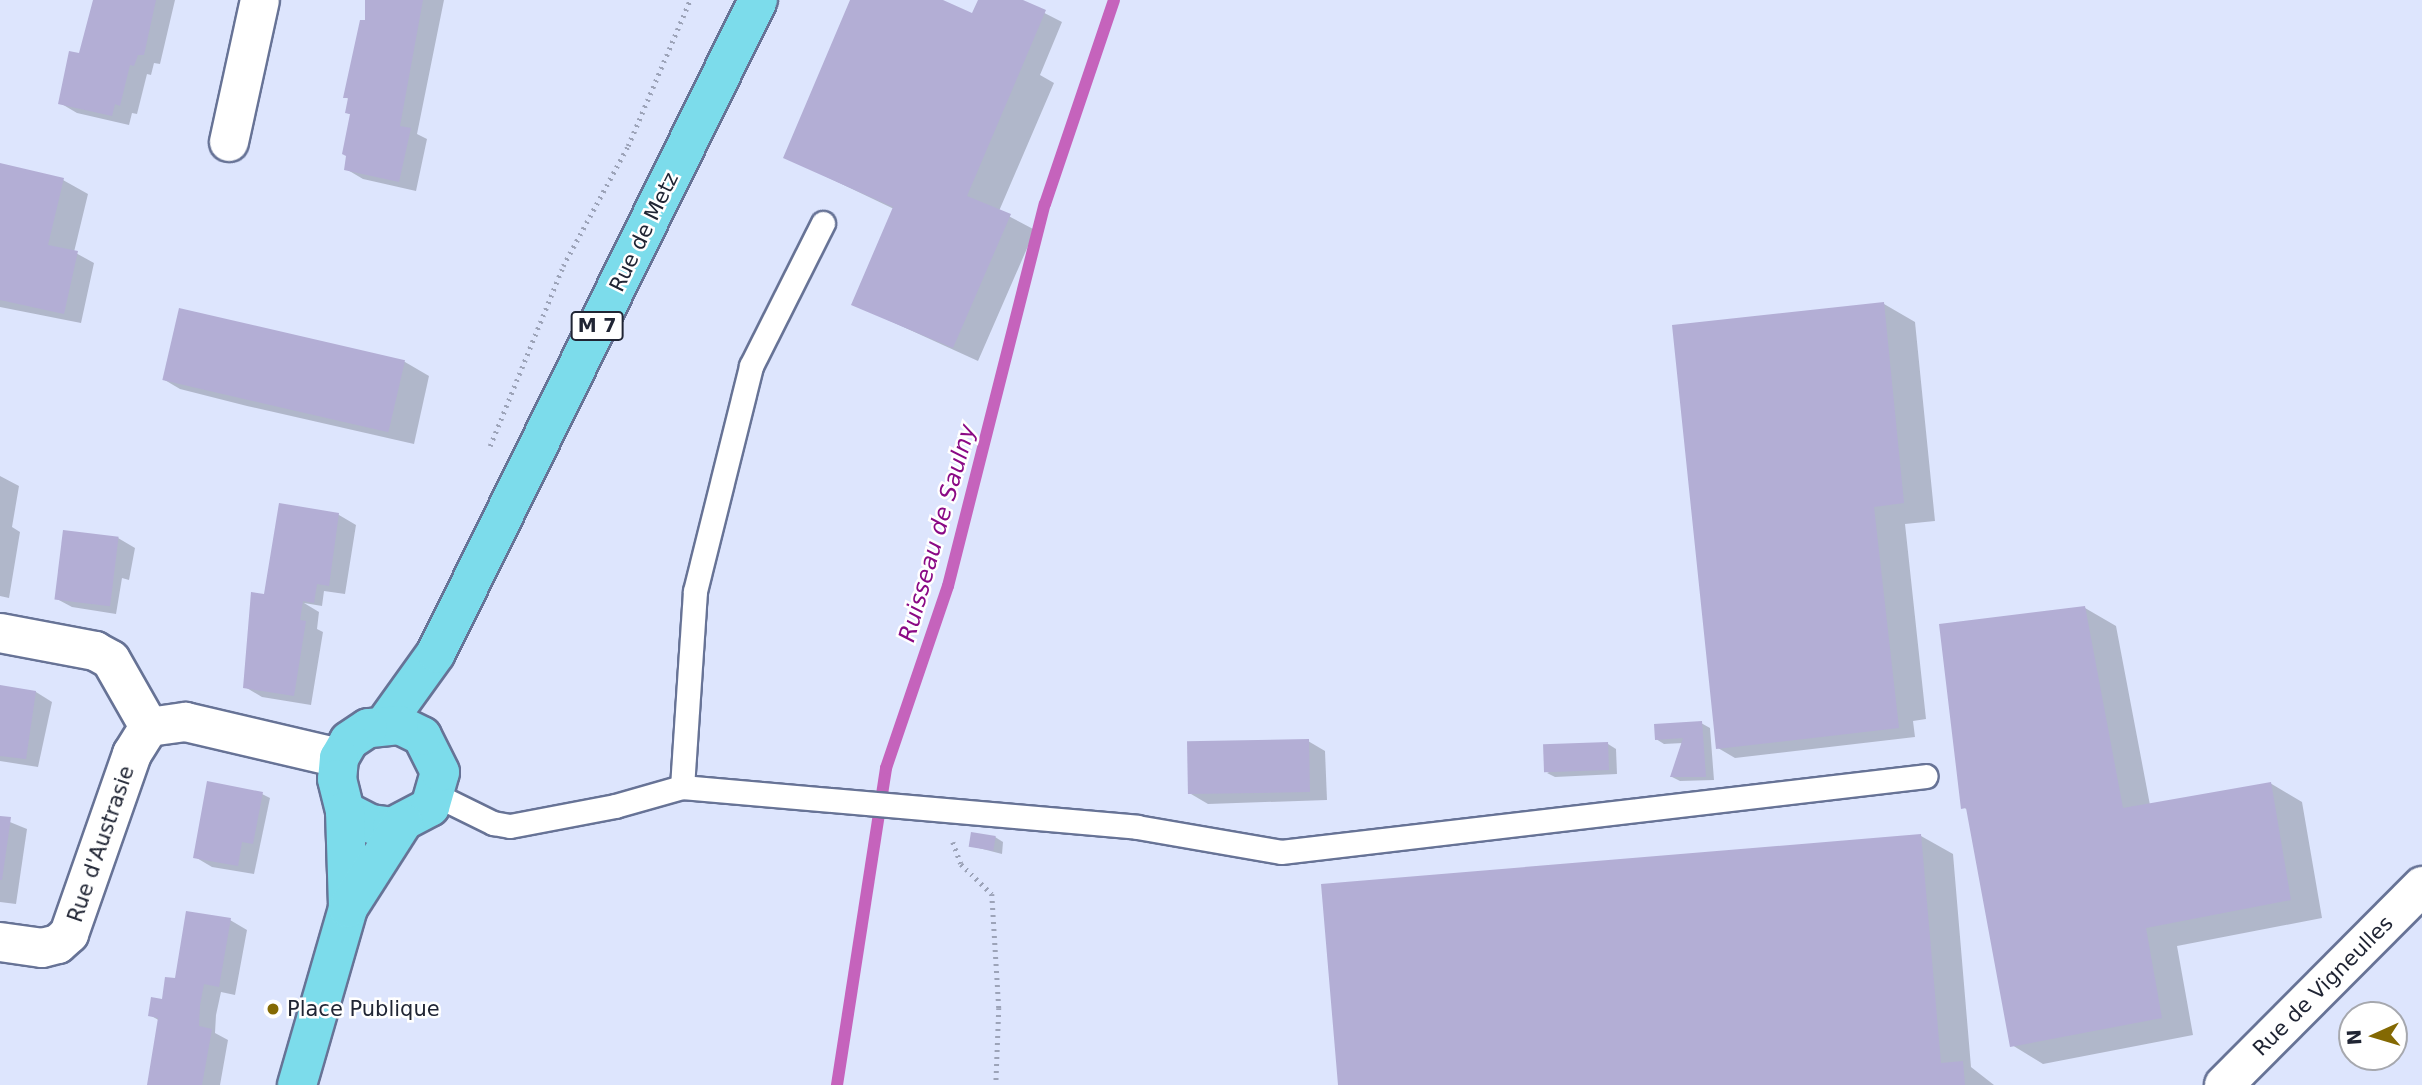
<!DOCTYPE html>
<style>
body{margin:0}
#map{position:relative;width:2422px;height:1085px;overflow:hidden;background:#dde5fd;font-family:"DejaVu Sans",sans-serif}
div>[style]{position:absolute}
.shadow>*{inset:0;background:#0003}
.stream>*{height:12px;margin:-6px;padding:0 6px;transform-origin:6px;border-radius:6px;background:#c563bc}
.building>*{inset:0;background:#b3aed5;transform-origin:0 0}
.path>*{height:4.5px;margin-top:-2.25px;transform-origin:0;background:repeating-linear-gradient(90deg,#9ca3b8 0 2px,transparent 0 7px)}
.roads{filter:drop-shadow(2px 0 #677396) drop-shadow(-2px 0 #677396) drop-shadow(0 2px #677396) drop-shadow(0 -2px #677396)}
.service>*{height:23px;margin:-11.5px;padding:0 11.5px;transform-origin:11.5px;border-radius:11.5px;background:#fff}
.minor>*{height:38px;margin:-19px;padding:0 19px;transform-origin:19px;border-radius:19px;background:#fff}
.primary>*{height:38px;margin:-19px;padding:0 19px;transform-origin:19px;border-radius:19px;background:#7cdceb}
.dots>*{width:19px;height:19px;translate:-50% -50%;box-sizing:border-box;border:4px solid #fff;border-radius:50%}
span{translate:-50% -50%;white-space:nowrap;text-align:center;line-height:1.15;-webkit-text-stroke:5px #fff;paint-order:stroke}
.shield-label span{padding:2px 5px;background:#fff;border:2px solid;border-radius:5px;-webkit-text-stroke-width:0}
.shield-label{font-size:19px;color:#202534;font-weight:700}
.street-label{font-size:21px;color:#202534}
.poi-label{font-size:21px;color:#202534}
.left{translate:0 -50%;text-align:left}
.water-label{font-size:23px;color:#8a0985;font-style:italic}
.north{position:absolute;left:2338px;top:1001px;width:70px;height:70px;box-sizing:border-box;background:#fff;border:2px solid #a6a8ae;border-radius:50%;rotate:266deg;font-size:19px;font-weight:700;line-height:28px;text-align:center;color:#202534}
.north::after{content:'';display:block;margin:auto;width:24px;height:32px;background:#846903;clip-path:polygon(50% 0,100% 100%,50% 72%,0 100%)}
</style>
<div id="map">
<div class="shadow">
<i style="clip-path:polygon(95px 0,175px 0,160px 64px,154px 63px,151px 75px,147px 74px,137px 114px,132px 113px,129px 125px,77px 113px,60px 103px,81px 55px)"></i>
<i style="clip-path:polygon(368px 0,444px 0,417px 134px,427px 139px,416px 191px,363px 179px,346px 169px,352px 115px,347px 113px,349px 99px,345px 97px,367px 22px)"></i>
<i style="clip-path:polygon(852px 0,938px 0,973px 15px,980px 0,1019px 0,1062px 22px,1040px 75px,1054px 83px,999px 211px,1035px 230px,978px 361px,853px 304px,894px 209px,785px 157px)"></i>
<i style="clip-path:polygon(0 165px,63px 180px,88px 194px,74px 252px,94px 263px,81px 323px,0 307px)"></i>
<i style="clip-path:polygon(1884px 304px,1915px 322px,1935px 521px,1905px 524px,1926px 719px,1913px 721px,1915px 737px,1735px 758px,1718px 748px)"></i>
<i style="clip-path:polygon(405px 362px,429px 376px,414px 444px,247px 406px,180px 389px,163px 379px)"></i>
<i style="clip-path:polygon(0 476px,19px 486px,12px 527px,20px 532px,9px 598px,0 596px)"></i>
<i style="clip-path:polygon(280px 505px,339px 515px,356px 525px,345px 594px,324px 591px,322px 606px,304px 603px,319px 612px,317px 629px,323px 632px,311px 705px,262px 697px,245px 687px,273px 597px)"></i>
<i style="clip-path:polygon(118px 538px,135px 548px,129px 580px,122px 578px,116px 614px,72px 607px,55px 598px)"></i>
<i style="clip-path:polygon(2085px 608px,2116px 626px,2150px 805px,2270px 783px,2302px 802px,2322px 918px,2177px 946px,2193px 1035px,2043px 1064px,2012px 1045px,1968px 810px,1963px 807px)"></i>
<i style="clip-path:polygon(0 687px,36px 692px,52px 702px,38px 767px,0 761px)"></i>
<i style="clip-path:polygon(1701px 723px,1710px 728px,1714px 780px,1680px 781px,1672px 777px,1683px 743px,1664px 744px,1656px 739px)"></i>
<i style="clip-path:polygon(1308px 741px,1325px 751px,1327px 800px,1208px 804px,1191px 794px)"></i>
<i style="clip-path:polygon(1608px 744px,1616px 749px,1617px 774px,1555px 777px,1547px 773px)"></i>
<i style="clip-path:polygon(262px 794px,270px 798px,254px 874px,212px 867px,195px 857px)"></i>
<i style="clip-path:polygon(0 818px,27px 829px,16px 904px,0 902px)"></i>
<i style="clip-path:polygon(1921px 836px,1953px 854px,1971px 1067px,1994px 1085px,1339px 1085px)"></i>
<i style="clip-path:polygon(995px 837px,1003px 842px,1002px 854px,971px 846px)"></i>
<i style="clip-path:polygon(230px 920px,247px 930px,235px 995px,221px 992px,216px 1015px,215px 1033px,228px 1040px,220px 1085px,149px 1085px,160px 1021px,150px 1015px)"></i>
</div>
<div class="stream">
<i style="left:837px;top:1085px;width:321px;rotate:-81.2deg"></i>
<i style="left:886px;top:768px;width:192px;rotate:-71.2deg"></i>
<i style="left:948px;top:586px;width:394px;rotate:-75.8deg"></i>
<i style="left:1045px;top:204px;width:215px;rotate:-71.3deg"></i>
</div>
<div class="building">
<i style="clip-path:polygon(93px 0,156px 0,144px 55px,138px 55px,134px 66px,130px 65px,120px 106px,115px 104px,112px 116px,58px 104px,69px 51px,79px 53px)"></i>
<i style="clip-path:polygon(365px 0,423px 0,400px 126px,411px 128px,399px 182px,344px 170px,346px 156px,342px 154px,350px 114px,345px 113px,348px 98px,343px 98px,360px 20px,365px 20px)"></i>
<i style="clip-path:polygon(850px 0,943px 0,972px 13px,978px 0,1023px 0,1046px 10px,967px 196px,1011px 214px,953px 348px,851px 305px,893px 207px,783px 158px)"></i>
<i style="clip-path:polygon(0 163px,64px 178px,48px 245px,78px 251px,64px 314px,0 300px)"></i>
<i style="clip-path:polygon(1884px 302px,1904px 503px,1874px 507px,1899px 728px,1716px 749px,1672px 325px)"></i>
<i style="left:179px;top:308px;width:232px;height:74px;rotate:13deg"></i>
<i style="clip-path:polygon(279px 503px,339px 513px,329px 586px,317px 584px,314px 603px,303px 601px,300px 620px,306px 621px,294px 696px,243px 688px,251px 592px,264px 594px)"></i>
<i style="left:63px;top:530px;width:56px;height:70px;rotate:7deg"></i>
<i style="clip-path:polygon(2085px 606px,2123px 808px,2271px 782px,2291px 900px,2146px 928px,2162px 1018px,2010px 1047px,1966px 808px,1961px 809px,1939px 624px)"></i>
<i style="clip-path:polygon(0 685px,36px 691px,26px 759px,0 756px)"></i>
<i style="clip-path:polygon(1702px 721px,1706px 777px,1670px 777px,1683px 738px,1655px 740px,1654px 724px)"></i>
<i style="left:1309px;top:739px;width:53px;height:122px;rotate:89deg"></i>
<i style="left:1608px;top:742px;width:28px;height:65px;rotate:88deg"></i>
<i style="clip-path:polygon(207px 781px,263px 792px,253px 844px,242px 842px,238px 866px,193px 858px)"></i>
<i style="clip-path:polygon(0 816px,11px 817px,2px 880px,0 880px)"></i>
<i style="left:971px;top:832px;width:25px;height:15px;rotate:9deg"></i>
<i style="clip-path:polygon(1921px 834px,1941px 1063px,1963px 1061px,1965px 1085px,1338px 1085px,1321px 884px)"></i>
<i style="clip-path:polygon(186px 911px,231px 918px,219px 987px,204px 984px,200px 1005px,199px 1026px,212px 1029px,202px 1085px,147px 1085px,158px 1018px,148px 1016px,151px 997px,162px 999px,165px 977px,175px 978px)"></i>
</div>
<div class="path">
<i style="left:490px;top:446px;width:194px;rotate:-67.9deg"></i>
<i style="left:563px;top:266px;width:136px;rotate:-61.6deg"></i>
<i style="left:628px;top:146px;width:159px;rotate:-67deg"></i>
<i style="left:953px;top:842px;width:23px;rotate:70deg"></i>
<i style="left:961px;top:864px;width:43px;rotate:44.1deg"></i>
<i style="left:992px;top:894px;width:114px;rotate:86.5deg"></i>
<i style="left:999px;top:1008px;width:77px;rotate:92.2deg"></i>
</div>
<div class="roads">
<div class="service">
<i style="left:682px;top:787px;width:196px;rotate:-86.2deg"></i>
<i style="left:695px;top:591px;width:232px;rotate:-76deg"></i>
<i style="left:751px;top:366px;width:160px;rotate:-63.3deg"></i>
<i style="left:436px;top:795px;width:64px;rotate:26.2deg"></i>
<i style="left:493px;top:823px;width:17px;rotate:10deg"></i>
<i style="left:510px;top:826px;width:107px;rotate:-10.8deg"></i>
<i style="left:615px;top:806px;width:70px;rotate:-15.8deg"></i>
<i style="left:682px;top:787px;width:457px;rotate:5deg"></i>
<i style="left:1137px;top:827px;width:146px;rotate:9.8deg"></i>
<i style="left:1281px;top:852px;width:649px;rotate:-6.72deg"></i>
</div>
<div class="minor">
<i style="left:229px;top:142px;width:145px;rotate:-77.7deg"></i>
<i style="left:0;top:633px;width:97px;rotate:10.7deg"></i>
<i style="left:95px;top:651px;width:18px;rotate:29deg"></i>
<i style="left:111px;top:660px;width:77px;rotate:60.4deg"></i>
<i style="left:149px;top:727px;width:37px;rotate:-8deg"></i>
<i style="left:186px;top:722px;width:157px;rotate:13.2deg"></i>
<i style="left:0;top:942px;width:42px;rotate:8.1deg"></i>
<i style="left:42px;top:948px;width:16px;rotate:-14deg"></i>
<i style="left:58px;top:944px;width:15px;rotate:-42deg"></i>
<i style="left:69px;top:934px;width:191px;rotate:-70.7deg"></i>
<i style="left:132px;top:754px;width:32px;rotate:-58deg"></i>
<i style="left:2224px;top:1085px;width:281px;rotate:-45.1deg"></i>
</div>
<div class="primary">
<i style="left:385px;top:724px;width:87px;rotate:-54.3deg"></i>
<i style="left:436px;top:653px;width:728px;rotate:-63.75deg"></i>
<i style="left:345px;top:811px;width:29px;rotate:27deg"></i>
<i style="left:371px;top:824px;width:21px;rotate:8deg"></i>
<i style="left:392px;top:827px;width:43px;rotate:-27.8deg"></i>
<i style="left:430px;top:807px;width:36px;rotate:-74deg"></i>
<i style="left:440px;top:772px;width:40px;rotate:-116.6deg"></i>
<i style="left:422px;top:736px;width:25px;rotate:-154deg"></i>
<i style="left:399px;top:725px;width:31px;rotate:174deg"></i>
<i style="left:368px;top:728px;width:23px;rotate:146deg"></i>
<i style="left:349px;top:741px;width:20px;rotate:120deg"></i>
<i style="left:339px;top:758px;width:21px;rotate:95deg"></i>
<i style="left:337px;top:779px;width:33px;rotate:76deg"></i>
<i style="left:345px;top:811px;width:97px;rotate:88.2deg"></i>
<i style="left:297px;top:1085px;width:184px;rotate:-73.9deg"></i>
<i style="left:348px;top:908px;width:102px;rotate:-57.4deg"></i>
</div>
</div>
<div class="dots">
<i style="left:273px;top:1009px;background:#846903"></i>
</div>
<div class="shield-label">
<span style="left:597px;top:326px">M 7</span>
</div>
<div class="street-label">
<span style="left:644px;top:232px;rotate:-64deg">Rue de Metz</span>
<span style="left:101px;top:844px;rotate:-71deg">Rue d'Austrasie</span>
<span style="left:2323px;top:986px;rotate:-45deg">Rue de Vigneulles</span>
</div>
<div class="poi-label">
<span class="left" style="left:287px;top:1009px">Place Publique</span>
</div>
<div class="water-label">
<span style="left:937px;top:533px;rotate:-74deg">Ruisseau de Saulny</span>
</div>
<div class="north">N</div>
</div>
